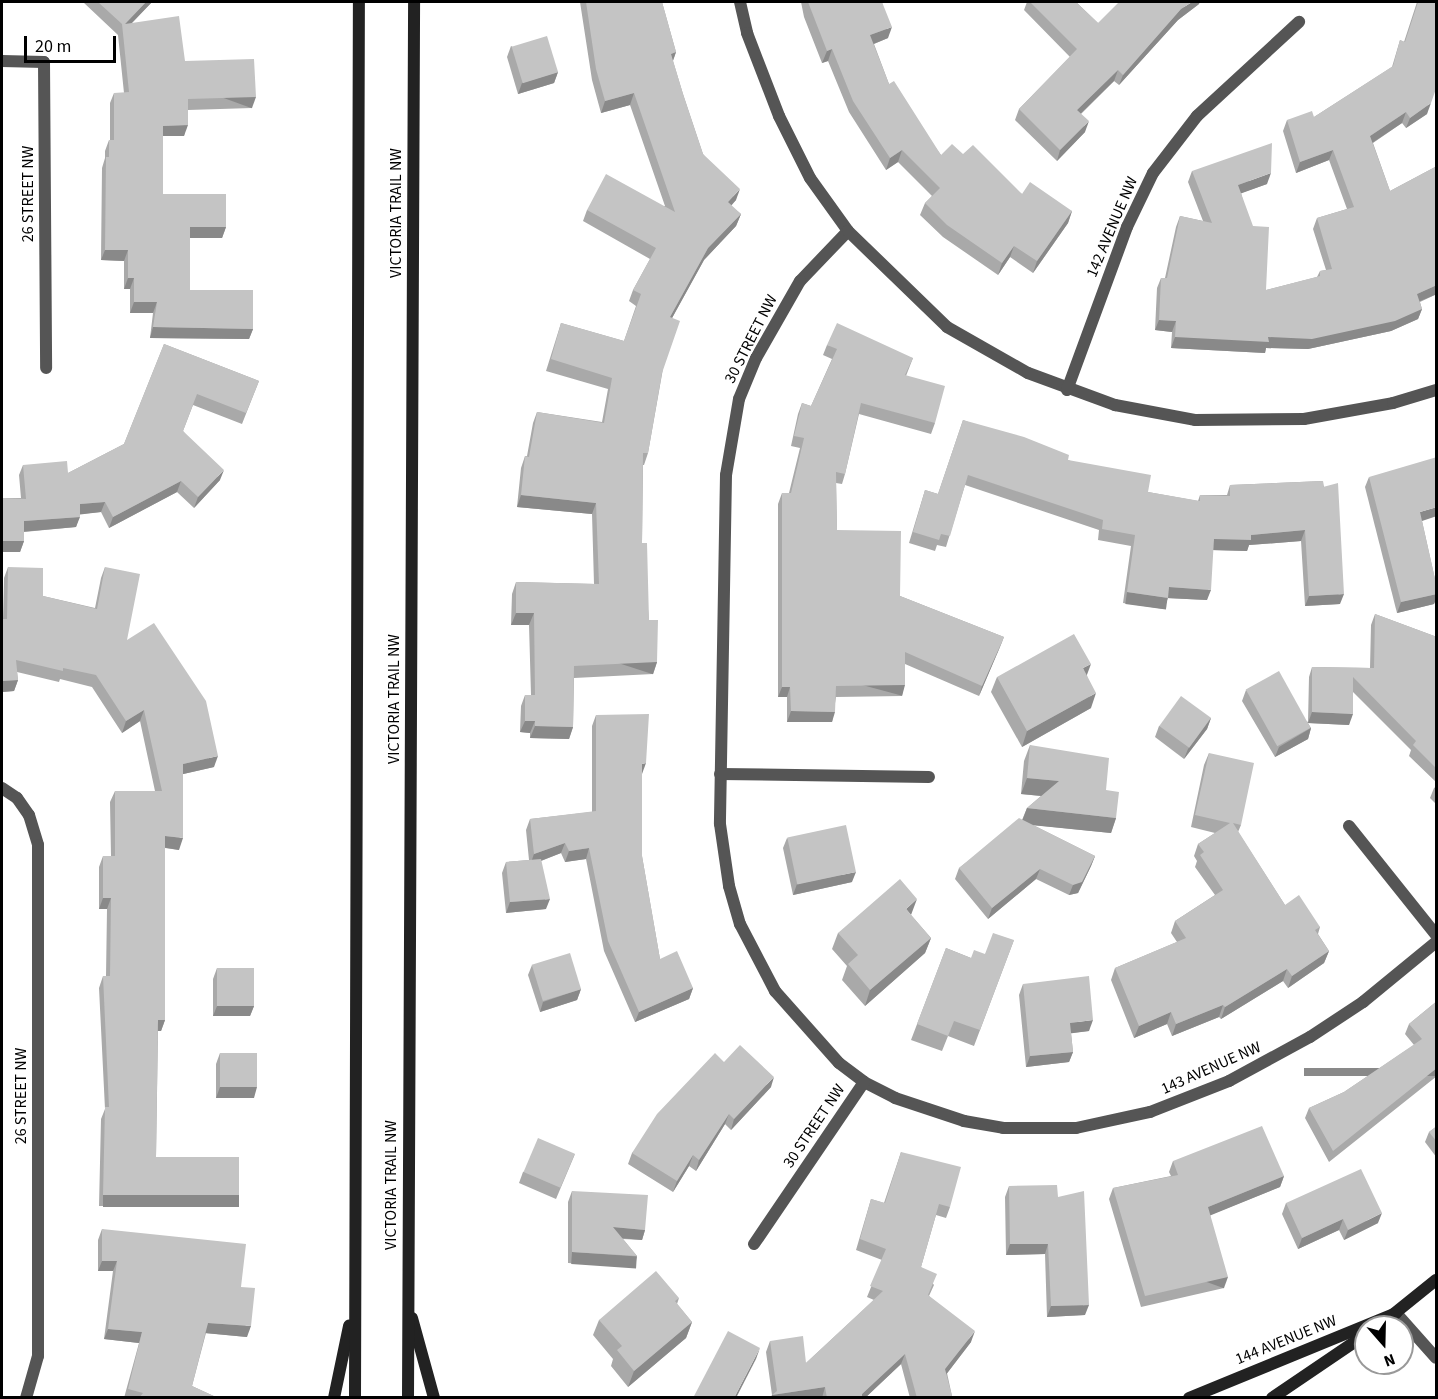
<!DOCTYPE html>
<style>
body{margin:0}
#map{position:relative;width:1438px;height:1399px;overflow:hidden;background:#fff;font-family:"Source Sans 3",sans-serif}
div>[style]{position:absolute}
.minor>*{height:12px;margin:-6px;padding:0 6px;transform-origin:6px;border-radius:6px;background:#555}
.tertiary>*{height:12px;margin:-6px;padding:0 6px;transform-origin:6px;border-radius:6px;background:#555}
.secondary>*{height:12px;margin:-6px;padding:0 6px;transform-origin:6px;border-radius:6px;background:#222}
.wall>*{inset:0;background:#a9a9a9}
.shaded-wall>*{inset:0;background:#898989;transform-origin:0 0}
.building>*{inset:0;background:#c4c4c4;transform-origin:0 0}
span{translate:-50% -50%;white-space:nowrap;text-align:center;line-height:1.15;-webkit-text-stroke:4.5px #fff;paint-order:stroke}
.street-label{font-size:16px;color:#000}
.frame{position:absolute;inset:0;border:3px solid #000;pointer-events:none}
.north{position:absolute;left:1354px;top:1315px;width:60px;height:60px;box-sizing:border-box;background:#fff;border:2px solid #999;border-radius:50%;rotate:160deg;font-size:16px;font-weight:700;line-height:24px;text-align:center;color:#000}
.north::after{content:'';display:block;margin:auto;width:21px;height:27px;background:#000;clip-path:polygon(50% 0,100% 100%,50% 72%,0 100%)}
.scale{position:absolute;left:24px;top:36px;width:92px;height:27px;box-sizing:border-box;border:3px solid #000;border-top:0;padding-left:8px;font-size:18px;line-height:21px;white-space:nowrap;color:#000;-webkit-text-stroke:4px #fff;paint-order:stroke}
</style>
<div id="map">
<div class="minor">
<i style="left:740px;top:2px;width:32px;rotate:77deg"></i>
<i style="left:747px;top:33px;width:89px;rotate:68.9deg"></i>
<i style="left:779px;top:116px;width:69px;rotate:63.4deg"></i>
<i style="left:810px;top:178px;width:65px;rotate:54.4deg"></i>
<i style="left:848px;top:231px;width:69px;rotate:133.8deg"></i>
<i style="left:800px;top:281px;width:89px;rotate:119.7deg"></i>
<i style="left:756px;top:358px;width:44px;rotate:112.5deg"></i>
<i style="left:739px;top:399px;width:77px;rotate:99.7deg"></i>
<i style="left:726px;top:475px;width:349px;rotate:91deg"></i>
<i style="left:720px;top:824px;width:63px;rotate:81.7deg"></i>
<i style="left:729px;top:886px;width:40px;rotate:74deg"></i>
<i style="left:740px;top:924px;width:76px;rotate:62.4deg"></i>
<i style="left:775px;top:991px;width:96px;rotate:48.4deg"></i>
<i style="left:839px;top:1063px;width:31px;rotate:37deg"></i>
<i style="left:864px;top:1082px;width:35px;rotate:27deg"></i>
<i style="left:895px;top:1098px;width:73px;rotate:18.4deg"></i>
<i style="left:964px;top:1121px;width:40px;rotate:10deg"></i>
<i style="left:1003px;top:1128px;width:73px"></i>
<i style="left:1076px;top:1128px;width:76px;rotate:-12.2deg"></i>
<i style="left:1150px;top:1112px;width:85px;rotate:-21.4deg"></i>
<i style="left:1229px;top:1081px;width:92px;rotate:-28.5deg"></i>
<i style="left:1310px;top:1037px;width:64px;rotate:-33.4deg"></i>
<i style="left:1363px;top:1002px;width:94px;rotate:-39.4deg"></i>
<i style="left:2px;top:61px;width:42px;rotate:1.4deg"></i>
<i style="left:44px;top:62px;width:306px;rotate:89.6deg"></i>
<i style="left:848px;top:231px;width:138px;rotate:44.1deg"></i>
<i style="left:947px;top:327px;width:93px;rotate:29.6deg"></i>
<i style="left:1028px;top:373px;width:93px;rotate:20.2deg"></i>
<i style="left:1115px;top:405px;width:81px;rotate:10.6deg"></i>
<i style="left:1195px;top:420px;width:109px;rotate:-0.5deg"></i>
<i style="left:1304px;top:419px;width:90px;rotate:-10.2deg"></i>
<i style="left:1393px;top:403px;width:45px;rotate:-16.8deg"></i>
<i style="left:1067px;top:390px;width:174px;rotate:-69.8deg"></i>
<i style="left:1127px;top:227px;width:60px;rotate:-64.3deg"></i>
<i style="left:1153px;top:173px;width:72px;rotate:-52.3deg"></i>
<i style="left:1197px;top:116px;width:139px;rotate:-42.7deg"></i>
<i style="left:720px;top:774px;width:209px;rotate:0.8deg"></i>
<i style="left:2px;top:788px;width:18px;rotate:34deg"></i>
<i style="left:17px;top:798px;width:21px;rotate:55deg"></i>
<i style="left:29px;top:815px;width:31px;rotate:73deg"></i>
<i style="left:38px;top:845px;width:511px;rotate:90deg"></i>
<i style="left:38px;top:1356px;width:44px;rotate:105.9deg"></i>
<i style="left:1349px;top:826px;width:139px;rotate:51.4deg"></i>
<i style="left:754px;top:1244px;width:196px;rotate:-55.8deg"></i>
</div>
<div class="tertiary">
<i style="left:1396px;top:1313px;width:60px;rotate:48.4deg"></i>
</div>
<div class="secondary">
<i style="left:1390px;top:1317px;width:59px;rotate:-38.8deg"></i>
<i style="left:412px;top:1318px;width:83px;rotate:74.6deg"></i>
<i style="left:334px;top:1398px;width:74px;rotate:-78.2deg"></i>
<i style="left:355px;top:1398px;width:1396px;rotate:-89.84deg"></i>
<i style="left:408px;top:1398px;width:1396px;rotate:-89.75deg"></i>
<i style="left:1189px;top:1398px;width:224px;rotate:-22.3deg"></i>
<i style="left:1272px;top:1398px;width:114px;rotate:-34.2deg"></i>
</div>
<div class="wall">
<i style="clip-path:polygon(83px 2px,152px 2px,132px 23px,185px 61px,252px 108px,188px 110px,184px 136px,163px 136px,163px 194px,226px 227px,222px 238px,190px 238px,190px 290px,253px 329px,249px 339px,150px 338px,153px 313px,130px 313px,130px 289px,124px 289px,124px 261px,101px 260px,102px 168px,105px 158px,105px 151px,109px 140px,110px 140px,110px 103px,114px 93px,124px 93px,118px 35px)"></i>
<i style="clip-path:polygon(580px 2px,662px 2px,676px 52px,673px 61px,683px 94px,703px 154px,736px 200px,731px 206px,741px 214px,736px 226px,704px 260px,672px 318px,648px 453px,644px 465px,643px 465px,642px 543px,649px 620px,657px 662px,653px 674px,574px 678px,573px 727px,569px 739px,530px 738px,530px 733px,520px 732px,521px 706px,525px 695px,531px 695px,529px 625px,511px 625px,512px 594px,516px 582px,594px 584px,592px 514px,517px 507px,521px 468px,525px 456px,527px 456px,533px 423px,537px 412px,602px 422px,608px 389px,546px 371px,561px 323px,624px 341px,636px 306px,629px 301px,633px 290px,650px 259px,583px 221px,587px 210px,665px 206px,630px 105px,601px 113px,592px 80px)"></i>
<i style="clip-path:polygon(801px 2px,882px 2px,888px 38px,874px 44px,889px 84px,941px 155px,963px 154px,1022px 194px,1072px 211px,1068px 223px,1033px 273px,1010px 257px,998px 275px,943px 237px,920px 215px,925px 203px,932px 196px,898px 162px,886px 170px,849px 112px,828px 61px,822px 63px,804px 17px)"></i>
<i style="clip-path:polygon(1027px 2px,1076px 2px,1098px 23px,1199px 4px,1178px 20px,1119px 85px,1114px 81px,1081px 114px,1085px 132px,1057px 161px,1015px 120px,1019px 109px,1070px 57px,1024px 10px)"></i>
<i style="clip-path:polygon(1417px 2px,1437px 2px,1427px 114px,1406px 128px,1402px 123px,1373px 143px,1390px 191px,1437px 166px,1437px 294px,1420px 302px,1422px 309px,1418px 319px,1391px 331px,1308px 349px,1266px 348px,1265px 353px,1171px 348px,1172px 332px,1155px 330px,1157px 288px,1161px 278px,1165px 278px,1176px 227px,1180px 216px,1203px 221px,1188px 182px,1192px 171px,1267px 184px,1241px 193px,1266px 290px,1317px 277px,1320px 271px,1326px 270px,1313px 229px,1317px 218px,1347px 209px,1329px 160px,1296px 173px,1283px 131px,1287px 120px,1314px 117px,1392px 67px,1400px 40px,1404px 42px)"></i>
<i style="clip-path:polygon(511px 46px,558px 72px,554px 83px,518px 94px,507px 57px)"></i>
<i style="clip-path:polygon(164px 344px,259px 381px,242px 424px,193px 405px,183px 431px,220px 480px,194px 508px,177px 492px,109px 528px,101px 512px,80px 514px,76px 527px,24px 532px,24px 541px,20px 552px,2px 552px,2px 498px,21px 498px,19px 475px,23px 465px,68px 473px,124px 444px)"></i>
<i style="clip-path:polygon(827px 345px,913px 358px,906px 376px,935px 423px,931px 434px,859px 414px,845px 474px,842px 484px,836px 483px,837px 530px,900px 596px,1004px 637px,979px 696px,905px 664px,902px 696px,836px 697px,832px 722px,787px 722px,787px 697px,778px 697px,778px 504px,782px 493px,789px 493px,800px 448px,791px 446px,798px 414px,802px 403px,811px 406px,832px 359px,823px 355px)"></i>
<i style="clip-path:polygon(963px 420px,1068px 460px,1148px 492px,1198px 501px,1200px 495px,1227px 495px,1230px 485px,1323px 481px,1340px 604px,1305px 606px,1301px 541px,1249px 545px,1247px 551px,1213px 550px,1207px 600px,1168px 598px,1164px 609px,1123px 603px,1131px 546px,1098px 540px,1099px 530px,965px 485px,946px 547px,937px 545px,935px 551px,909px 543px,925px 490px,938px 494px)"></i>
<i style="clip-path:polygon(1369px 477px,1422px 521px,1437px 588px,1437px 597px,1434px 604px,1397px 613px,1365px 487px)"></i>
<i style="clip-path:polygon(8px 567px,43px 596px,95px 608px,101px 578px,105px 567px,127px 640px,214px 767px,183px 774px,179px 850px,165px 848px,165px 1020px,161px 1031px,158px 1031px,156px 1157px,239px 1195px,235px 1206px,99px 1206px,101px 1119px,105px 1109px,99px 988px,103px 976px,106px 976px,107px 909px,99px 909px,99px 867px,103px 856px,111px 856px,110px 802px,115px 791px,155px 791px,140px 721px,122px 733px,92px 687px,60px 679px,59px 682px,17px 672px,18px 680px,14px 691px,2px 692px,2px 619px,3px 619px,4px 578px)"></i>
<i style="clip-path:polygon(1375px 614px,1437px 637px,1437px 783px,1409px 756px,1411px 750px,1353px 692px,1349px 725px,1308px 723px,1311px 728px,1308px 739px,1275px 757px,1242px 701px,1246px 690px,1308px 722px,1309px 677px,1312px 667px,1370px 668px,1371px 625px)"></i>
<i style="clip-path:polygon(1087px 675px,1091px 708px,1022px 747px,991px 692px,997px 677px)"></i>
<i style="clip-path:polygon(596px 715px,642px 774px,642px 856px,660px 959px,693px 988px,689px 999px,635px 1022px,604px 951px,586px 859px,565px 862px,561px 853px,541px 861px,546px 909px,506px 913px,502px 873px,506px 862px,529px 860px,526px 830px,530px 819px,592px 812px,592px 726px)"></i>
<i style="clip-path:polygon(1211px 718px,1207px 729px,1184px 759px,1155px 737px,1159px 726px)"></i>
<i style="clip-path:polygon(1030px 745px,1106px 790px,1116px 818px,1111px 833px,1033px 825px,1095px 856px,1091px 866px,1078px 893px,1069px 895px,1036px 879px,988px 919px,955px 879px,959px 868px,1022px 820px,1027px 808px,1041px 796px,1021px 794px,1024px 761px)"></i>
<i style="clip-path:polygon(1209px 753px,1241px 825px,1238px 832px,1285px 905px,1320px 927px,1318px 934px,1329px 951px,1324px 963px,1288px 988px,1283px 981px,1221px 1019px,1219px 1017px,1172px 1036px,1167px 1024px,1134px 1038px,1111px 980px,1115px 968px,1177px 942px,1171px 933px,1175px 921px,1215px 895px,1195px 867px,1197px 861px,1194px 856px,1198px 844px,1215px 833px,1191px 827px,1204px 765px)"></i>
<i style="clip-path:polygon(1437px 786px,1437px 805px,1430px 798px,1434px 788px)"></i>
<i style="clip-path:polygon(787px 838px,852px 882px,793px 895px,783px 848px)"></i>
<i style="clip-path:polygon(911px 915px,931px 938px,925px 953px,865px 1006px,842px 980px,847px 966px,832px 949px,838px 933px)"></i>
<i style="clip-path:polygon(1014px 940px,974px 1046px,948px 1036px,942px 1051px,911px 1040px,946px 948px,971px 958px,985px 954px)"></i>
<i style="clip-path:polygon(532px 965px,581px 989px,577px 1000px,540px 1012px,528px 975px)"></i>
<i style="clip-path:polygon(217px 968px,254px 1006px,250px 1016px,213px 1016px,213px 979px)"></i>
<i style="clip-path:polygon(1023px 984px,1089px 1031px,1071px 1033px,1073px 1052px,1069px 1062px,1026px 1067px,1019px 995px)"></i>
<i style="clip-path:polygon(1437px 1001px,1437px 1076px,1329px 1162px,1305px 1118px,1309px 1108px,1344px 1092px,1414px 1045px,1405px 1034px,1409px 1024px)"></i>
<i style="clip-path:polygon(220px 1053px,254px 1098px,216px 1098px,216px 1064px)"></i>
<i style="clip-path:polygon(724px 1062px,771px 1087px,731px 1130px,725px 1124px,696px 1171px,689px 1166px,673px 1192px,628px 1164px,632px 1153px)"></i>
<i style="clip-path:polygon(1437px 1126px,1437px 1158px,1425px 1142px,1429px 1132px)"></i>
<i style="clip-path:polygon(901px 1152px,950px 1207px,946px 1218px,936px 1215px,921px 1267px,934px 1285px,929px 1296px,971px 1342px,947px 1373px,952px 1396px,952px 1398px,910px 1398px,901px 1364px,865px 1398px,771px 1398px,772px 1395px,766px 1352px,770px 1341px,806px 1363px,874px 1300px,867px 1297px,882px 1260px,856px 1250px,871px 1199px,884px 1203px)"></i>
<i style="clip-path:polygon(575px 1154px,556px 1199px,519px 1183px,523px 1172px)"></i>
<i style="clip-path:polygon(1173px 1161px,1284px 1176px,1280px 1187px,1210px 1215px,1224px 1288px,1141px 1307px,1109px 1199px,1113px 1188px,1171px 1176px,1169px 1172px)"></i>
<i style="clip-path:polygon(1009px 1186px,1058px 1197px,1085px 1315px,1047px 1317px,1045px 1254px,1006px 1255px,1005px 1197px)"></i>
<i style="clip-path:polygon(572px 1191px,645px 1230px,642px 1240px,623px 1239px,637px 1256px,634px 1267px,568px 1263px,568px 1202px)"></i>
<i style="clip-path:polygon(1286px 1203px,1378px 1223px,1344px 1240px,1339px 1230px,1298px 1249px,1282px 1214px)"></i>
<i style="clip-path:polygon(102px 1229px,241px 1287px,247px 1337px,206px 1333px,192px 1386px,218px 1398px,124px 1398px,139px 1343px,104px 1339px,113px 1271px,98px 1271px,98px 1240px)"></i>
<i style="clip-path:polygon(679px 1298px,677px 1304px,692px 1322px,686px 1338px,628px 1387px,611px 1366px,613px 1359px,593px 1335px,599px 1320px)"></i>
</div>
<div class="shaded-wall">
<i style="clip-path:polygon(146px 2px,152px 2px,123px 32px,125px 24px)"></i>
<i style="clip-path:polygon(1192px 2px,1200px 2px,1199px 4px,1178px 20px,1119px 85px,1123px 75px,1181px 9px)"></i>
<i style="clip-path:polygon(892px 27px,888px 38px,866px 47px,870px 35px)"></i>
<i style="clip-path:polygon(832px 49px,828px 61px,822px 63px,827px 51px)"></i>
<i style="clip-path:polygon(676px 52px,672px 63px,671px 54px)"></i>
<i style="clip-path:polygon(1118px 70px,1114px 81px,1073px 121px,1077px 110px)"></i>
<i style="clip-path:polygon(558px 72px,554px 83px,518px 94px,522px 83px)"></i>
<i style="clip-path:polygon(634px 93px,630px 105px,601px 113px,605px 101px)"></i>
<i style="left:256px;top:97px;width:12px;height:68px;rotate:110deg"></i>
<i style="clip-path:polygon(1431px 103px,1427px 114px,1406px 128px,1410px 118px)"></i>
<i style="clip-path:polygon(1406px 112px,1402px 123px,1366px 147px,1370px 136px)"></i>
<i style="clip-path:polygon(1089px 121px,1085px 132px,1057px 161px,1060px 150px)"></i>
<i style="clip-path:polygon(188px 125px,184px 136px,159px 136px,163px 126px)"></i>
<i style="clip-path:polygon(902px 150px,898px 162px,886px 170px,890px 158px)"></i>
<i style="clip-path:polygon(1333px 150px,1329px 160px,1296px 173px,1300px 162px)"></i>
<i style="clip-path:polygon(1271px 173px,1267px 184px,1234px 196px,1238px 185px)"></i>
<i style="clip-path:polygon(740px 189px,736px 200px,723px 214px,728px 202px)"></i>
<i style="clip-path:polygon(1072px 211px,1068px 223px,1033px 273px,1037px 261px)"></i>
<i style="clip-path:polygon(741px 214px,736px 226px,704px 260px,666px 329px,670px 317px,708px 248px)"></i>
<i style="clip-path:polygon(190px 227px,226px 227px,222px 238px,186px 238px)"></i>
<i style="clip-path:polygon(1014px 246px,1010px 257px,998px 275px,1002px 263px)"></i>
<i style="clip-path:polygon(105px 250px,128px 250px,124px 261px,101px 260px)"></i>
<i style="clip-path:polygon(128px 278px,134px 278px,130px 289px,124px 289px)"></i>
<i style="clip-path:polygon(1437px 285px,1437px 294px,1413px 304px,1417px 294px)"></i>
<i style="clip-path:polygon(134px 302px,157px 302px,153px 313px,130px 313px)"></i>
<i style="clip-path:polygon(1422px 309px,1418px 319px,1391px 331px,1308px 349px,1266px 348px,1265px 353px,1171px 348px,1175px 337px,1268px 337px)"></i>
<i style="clip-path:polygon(1159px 320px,1176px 321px,1172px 332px,1155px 330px)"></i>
<i style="clip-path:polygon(153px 327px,253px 329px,249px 339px,150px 338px)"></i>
<i style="clip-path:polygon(224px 470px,220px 480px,194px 508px,198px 497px)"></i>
<i style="clip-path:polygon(181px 481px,177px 492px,109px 528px,113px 517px)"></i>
<i style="clip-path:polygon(521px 495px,596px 503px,592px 514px,517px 507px)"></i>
<i style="clip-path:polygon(105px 502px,101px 512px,76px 515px,80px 504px)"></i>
<i style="clip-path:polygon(1437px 507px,1437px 516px,1416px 523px,1420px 512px)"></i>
<i style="clip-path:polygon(80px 517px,76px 527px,20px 532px,24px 521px)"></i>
<i style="clip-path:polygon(1305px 530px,1301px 541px,1249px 545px,1247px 551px,1210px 550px,1214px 539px,1251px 535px)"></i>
<i style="clip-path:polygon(2px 541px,24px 541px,20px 552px,2px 552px)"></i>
<i style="clip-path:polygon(1169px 587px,1211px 590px,1207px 600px,1166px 598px)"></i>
<i style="left:1127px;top:592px;width:41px;height:12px;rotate:8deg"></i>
<i style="clip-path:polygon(1344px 594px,1340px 604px,1305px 606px,1309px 596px)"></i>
<i style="clip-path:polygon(1437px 594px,1437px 597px,1434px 604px,1397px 613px,1401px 602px)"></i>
<i style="clip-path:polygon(516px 613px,534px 613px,529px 625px,511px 625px)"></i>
<i style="clip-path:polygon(1004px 637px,1000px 647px,979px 696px,982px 686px)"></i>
<i style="left:657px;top:662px;width:13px;height:83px;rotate:108deg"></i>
<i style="clip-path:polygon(1091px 664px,1085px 680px,1083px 668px)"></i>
<i style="clip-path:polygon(18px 680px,14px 691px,2px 692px,2px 681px)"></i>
<i style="left:905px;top:685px;width:11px;height:69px;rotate:105deg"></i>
<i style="clip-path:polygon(782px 687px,790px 687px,787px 697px,778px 697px)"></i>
<i style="clip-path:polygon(1096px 693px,1091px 708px,1022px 747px,1027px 731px)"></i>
<i style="clip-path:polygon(144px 710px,140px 721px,122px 733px,126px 721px)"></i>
<i style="clip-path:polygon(791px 711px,835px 712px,832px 722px,787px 722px)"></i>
<i style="clip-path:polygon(1312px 712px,1353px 714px,1349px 725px,1308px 723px)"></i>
<i style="clip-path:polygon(1211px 718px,1207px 729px,1184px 759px,1188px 749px)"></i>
<i style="clip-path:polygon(525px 721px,535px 721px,530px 733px,520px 732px)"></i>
<i style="clip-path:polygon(535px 726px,573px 727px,569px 739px,530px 738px)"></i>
<i style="clip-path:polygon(1311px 728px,1308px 739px,1275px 757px,1279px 747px)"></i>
<i style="clip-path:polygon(218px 756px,214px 767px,179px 775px,183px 764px)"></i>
<i style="clip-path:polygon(646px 763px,642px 774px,642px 764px)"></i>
<i style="clip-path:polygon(1027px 778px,1059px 781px,1053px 797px,1021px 794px)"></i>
<i style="clip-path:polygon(1027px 808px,1116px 818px,1111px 833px,1021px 824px)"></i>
<i style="clip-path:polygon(165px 836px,183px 838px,179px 850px,161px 847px)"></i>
<i style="clip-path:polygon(565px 843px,561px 853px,530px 865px,534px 854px)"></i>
<i style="clip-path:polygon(589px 848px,586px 859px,565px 862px,569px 851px)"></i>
<i style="clip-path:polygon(1095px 856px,1091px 866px,1078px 893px,1069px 895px,1073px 885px)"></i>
<i style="clip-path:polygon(1040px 869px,1036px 879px,988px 919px,992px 908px)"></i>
<i style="clip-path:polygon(856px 872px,852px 882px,793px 895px,797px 884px)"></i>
<i style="clip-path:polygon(103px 898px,111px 898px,107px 909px,99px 909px)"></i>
<i style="clip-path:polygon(550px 899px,546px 909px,506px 913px,510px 902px)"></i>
<i style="clip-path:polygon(917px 899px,911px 915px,906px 909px)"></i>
<i style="clip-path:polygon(931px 938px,925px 953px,865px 1006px,870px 990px)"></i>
<i style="clip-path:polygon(1329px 951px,1324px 963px,1288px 988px,1292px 976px)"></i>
<i style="clip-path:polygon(1287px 969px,1283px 981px,1221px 1019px,1225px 1007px)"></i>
<i style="clip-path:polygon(693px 988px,689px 999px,635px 1022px,639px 1012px)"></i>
<i style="clip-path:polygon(581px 989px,577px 1000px,540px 1012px,543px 1002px)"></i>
<i style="clip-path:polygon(1223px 1005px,1219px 1017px,1172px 1036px,1176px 1024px)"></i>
<i style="clip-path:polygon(217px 1006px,254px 1006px,250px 1016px,213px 1016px)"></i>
<i style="clip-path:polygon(1171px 1012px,1167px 1024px,1134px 1038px,1139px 1026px)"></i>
<i style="clip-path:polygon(158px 1020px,165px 1020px,161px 1031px,154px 1031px)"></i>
<i style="clip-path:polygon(1093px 1020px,1089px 1031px,1066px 1034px,1070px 1023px)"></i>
<i style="clip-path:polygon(1073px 1052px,1069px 1062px,1026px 1067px,1030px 1056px)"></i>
<i style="left:1437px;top:1068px;width:8px;height:133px;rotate:90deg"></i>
<i style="clip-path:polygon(774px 1077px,771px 1087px,731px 1130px,734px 1119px)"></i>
<i style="clip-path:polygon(220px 1087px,257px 1087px,254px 1098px,216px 1098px)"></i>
<i style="clip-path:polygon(729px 1114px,725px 1124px,696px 1171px,699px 1160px)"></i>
<i style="clip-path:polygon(693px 1155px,689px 1166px,673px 1192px,677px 1181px)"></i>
<i style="clip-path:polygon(1284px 1176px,1280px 1187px,1204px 1218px,1208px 1207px)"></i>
<i style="left:103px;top:1195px;width:136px;height:12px"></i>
<i style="clip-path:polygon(1382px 1213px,1378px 1223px,1344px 1240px,1348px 1230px)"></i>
<i style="clip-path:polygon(1343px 1219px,1339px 1230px,1298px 1249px,1302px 1238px)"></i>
<i style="clip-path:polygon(613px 1227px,645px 1230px,642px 1240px,609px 1237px)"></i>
<i style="clip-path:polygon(1010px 1244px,1048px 1244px,1045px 1254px,1006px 1255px)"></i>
<i style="left:572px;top:1252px;width:65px;height:12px;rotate:4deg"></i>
<i style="clip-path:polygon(102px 1261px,117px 1261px,113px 1271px,98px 1271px)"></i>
<i style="left:1228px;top:1277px;width:12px;height:85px;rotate:110deg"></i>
<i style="clip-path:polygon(1089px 1305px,1085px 1315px,1047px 1317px,1051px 1306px)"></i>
<i style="clip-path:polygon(692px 1322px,686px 1338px,628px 1387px,634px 1371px)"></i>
<i style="clip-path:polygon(208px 1323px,251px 1326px,247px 1337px,204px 1333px)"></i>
<i style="clip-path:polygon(108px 1329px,142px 1332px,139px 1343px,104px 1339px)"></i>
<i style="clip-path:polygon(975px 1331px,971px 1342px,942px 1380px,945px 1369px)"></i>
<i style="clip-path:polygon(760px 1348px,756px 1359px,736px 1398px,734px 1398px)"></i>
<i style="clip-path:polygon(905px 1354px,901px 1364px,865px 1398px,861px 1398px,862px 1394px)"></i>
<i style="clip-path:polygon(825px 1387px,822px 1398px,771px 1398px,772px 1395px)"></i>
</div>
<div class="building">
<i style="clip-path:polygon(98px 2px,146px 2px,125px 24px,179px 16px,185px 61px,254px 59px,256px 97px,188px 99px,188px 125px,163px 126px,163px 194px,226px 194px,226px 227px,190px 227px,190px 290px,253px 290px,253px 329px,153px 327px,157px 302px,134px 302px,134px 278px,128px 278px,128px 250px,105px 250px,106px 157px,109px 157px,109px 140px,114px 140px,114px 93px,129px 92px,122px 24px)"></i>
<i style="clip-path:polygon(586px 2px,662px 2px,676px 52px,671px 54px,683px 94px,703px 154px,740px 189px,728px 202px,741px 214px,708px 248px,670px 317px,680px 321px,662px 373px,648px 453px,643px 453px,642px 543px,647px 543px,649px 620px,658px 620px,657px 662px,574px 666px,573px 727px,535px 726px,535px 721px,525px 721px,525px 695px,535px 695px,534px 613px,516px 613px,516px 582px,599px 584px,596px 503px,521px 495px,525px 456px,529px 457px,537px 412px,604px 423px,612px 378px,551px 359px,561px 323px,624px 341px,641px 294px,633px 290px,656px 248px,587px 210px,606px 174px,675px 212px,634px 93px,605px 101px,596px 69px)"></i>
<i style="clip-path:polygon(808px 2px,882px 2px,892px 27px,870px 35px,889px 84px,894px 81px,941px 155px,952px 144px,963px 154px,973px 145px,1022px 194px,1030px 182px,1072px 211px,1037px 261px,1014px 246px,1002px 263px,947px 225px,925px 203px,940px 188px,902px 150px,890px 158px,853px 101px,832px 49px,827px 51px)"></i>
<i style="clip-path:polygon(1030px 2px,1076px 2px,1098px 23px,1119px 2px,1192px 2px,1181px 9px,1123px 75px,1118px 70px,1077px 110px,1089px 121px,1060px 150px,1019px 109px,1077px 49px)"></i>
<i style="clip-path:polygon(1418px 2px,1437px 2px,1437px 86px,1431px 103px,1410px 118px,1406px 112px,1370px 136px,1390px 191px,1437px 166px,1437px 285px,1417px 294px,1422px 309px,1395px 321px,1312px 339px,1268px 337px,1269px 342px,1175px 337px,1176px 321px,1159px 320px,1161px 278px,1167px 278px,1180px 216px,1212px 223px,1192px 171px,1272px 143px,1271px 173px,1238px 185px,1253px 226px,1269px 227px,1266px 290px,1320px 276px,1320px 271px,1332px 269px,1317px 218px,1354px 207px,1333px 150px,1300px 162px,1287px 120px,1312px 111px,1314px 117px,1393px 66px,1400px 40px,1405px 42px)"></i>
<i style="left:547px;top:36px;width:38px;height:37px;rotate:73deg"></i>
<i style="clip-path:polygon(837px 323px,913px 358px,905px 375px,945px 386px,935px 423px,861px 403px,845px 474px,836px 472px,837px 530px,901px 531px,900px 596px,1004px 637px,982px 686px,905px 652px,905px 685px,836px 686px,835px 712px,791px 711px,790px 687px,782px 687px,782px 493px,791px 493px,804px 438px,794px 436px,802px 403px,811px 406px,837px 349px,827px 345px)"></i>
<i style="clip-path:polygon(164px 344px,259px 381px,246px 413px,197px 394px,183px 431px,224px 470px,198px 497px,181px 481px,113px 517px,105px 502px,80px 504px,80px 517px,24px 521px,24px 541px,2px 541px,2px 498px,26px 499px,23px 465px,67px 461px,68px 473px,124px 444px)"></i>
<i style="clip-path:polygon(963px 420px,1024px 437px,1069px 455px,1068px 460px,1151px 475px,1148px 492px,1200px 501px,1200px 495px,1230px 496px,1230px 485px,1323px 481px,1323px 487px,1338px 483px,1344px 594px,1309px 596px,1305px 530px,1251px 535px,1251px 540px,1214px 539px,1211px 590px,1169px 587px,1168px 598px,1127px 592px,1135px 535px,1102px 529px,1103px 520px,968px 475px,950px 536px,941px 534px,939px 540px,913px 532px,925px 490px,938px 494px)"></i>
<i style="clip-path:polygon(1437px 457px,1437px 507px,1420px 512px,1437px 588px,1437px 594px,1401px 602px,1369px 477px)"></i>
<i style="clip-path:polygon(8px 567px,43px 568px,43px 596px,97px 609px,105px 567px,140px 574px,127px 640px,154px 623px,206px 701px,218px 756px,183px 764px,183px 838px,165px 836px,165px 1020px,158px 1020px,156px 1157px,239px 1157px,239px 1195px,103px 1195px,105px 1107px,109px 1107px,103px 976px,110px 976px,111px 898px,103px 898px,103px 856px,115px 856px,115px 791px,162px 791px,144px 710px,126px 721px,96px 675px,63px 668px,63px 671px,16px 660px,18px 680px,2px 681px,2px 619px,7px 619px)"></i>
<i style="clip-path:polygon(1375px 614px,1437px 637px,1437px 769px,1413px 745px,1416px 741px,1353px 677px,1353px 714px,1312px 712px,1312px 667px,1374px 668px)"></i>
<i style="clip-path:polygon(1074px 634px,1091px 664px,1083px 668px,1096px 693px,1027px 731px,997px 677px)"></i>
<i style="left:1279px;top:671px;width:65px;height:38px;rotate:61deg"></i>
<i style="left:1181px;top:696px;width:37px;height:37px;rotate:36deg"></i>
<i style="clip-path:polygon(649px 714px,646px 763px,642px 764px,642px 856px,660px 959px,677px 951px,693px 988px,639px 1012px,608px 941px,589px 848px,569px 851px,565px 843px,534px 854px,530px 819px,596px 811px,596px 715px)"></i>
<i style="clip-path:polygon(1030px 745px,1109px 758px,1106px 790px,1119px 792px,1116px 818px,1027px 808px,1059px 781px,1027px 778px)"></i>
<i style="clip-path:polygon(1209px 753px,1254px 763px,1241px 825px,1233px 823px,1285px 905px,1299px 895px,1320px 927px,1315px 930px,1329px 951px,1292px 976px,1287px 969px,1225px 1007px,1223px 1005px,1176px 1024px,1171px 1012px,1139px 1026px,1115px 968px,1186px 938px,1175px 921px,1223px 890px,1200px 855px,1204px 852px,1198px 844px,1230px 823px,1195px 815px)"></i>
<i style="clip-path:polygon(1019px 818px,1095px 856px,1082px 882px,1073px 885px,1040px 869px,992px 908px,959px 868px)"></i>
<i style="left:846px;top:825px;width:48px;height:60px;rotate:78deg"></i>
<i style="clip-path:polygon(541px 859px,550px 899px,510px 902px,506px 862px)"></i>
<i style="clip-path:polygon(900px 879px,917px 899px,906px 909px,931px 938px,870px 990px,848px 964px,858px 955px,838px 933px)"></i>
<i style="clip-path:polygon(993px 933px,1014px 940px,980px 1030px,954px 1021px,948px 1036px,917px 1024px,946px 948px,971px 958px,974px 950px,985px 954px)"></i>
<i style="left:570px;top:953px;width:38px;height:40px;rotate:73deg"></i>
<i style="left:217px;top:968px;width:37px;height:38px"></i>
<i style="clip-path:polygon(1089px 976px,1093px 1020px,1070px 1023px,1073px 1052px,1030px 1056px,1023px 984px)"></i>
<i style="clip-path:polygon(1437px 1001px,1437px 1068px,1333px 1151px,1309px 1108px,1344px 1092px,1422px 1039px,1409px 1024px)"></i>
<i style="clip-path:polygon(740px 1045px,774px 1077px,734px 1119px,729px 1114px,699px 1160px,693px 1155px,677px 1181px,632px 1153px,657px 1114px,715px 1053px,724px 1062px)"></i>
<i style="left:220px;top:1053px;width:37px;height:34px"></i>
<i style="clip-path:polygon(1262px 1126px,1284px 1176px,1208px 1207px,1228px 1277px,1145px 1296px,1113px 1188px,1178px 1175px,1173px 1161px)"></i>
<i style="clip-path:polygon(1437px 1126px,1437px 1142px,1429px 1132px)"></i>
<i style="left:538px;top:1138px;width:40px;height:37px;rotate:23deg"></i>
<i style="clip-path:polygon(901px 1152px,961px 1167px,950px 1207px,939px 1204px,921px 1267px,937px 1274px,928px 1295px,975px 1331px,945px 1369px,952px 1396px,945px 1398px,917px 1398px,905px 1354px,862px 1394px,862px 1398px,827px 1398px,825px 1387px,772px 1395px,777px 1391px,770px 1341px,803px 1336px,806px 1363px,883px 1291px,870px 1286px,886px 1249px,860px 1239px,871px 1199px,885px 1203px)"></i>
<i style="clip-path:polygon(1361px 1169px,1382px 1213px,1348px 1230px,1343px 1219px,1302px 1238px,1286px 1203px)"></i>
<i style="clip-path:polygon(1057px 1185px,1058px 1197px,1084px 1191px,1089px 1305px,1051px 1306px,1048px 1244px,1010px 1244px,1009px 1186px)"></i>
<i style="clip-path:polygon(572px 1191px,648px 1195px,645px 1230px,613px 1227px,637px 1256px,572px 1252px)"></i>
<i style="clip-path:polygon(102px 1229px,246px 1244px,241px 1287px,255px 1288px,251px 1326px,208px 1323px,192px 1386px,218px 1398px,139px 1398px,143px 1393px,128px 1389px,142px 1332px,108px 1329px,117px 1261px,102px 1261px)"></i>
<i style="clip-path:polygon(656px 1271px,679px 1298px,675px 1301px,692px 1322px,634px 1371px,617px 1350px,622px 1346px,599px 1320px)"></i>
<i style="clip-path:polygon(728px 1331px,760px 1348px,734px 1398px,693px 1398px)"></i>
</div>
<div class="street-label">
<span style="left:28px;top:194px;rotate:-90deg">26 STREET NW</span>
<span style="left:396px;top:213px;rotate:-90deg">VICTORIA TRAIL NW</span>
<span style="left:1112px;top:227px;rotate:-67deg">142 AVENUE NW</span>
<span style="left:751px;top:339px;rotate:-63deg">30 STREET NW</span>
<span style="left:394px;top:699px;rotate:-90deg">VICTORIA TRAIL NW</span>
<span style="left:1211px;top:1068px;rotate:-24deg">143 AVENUE NW</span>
<span style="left:21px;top:1096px;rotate:-90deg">26 STREET NW</span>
<span style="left:814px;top:1126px;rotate:-56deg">30 STREET NW</span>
<span style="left:391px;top:1185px;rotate:-90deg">VICTORIA TRAIL NW</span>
<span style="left:1286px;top:1340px;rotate:-22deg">144 AVENUE NW</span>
</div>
<div class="frame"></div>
<div class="north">N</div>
<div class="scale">20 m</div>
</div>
